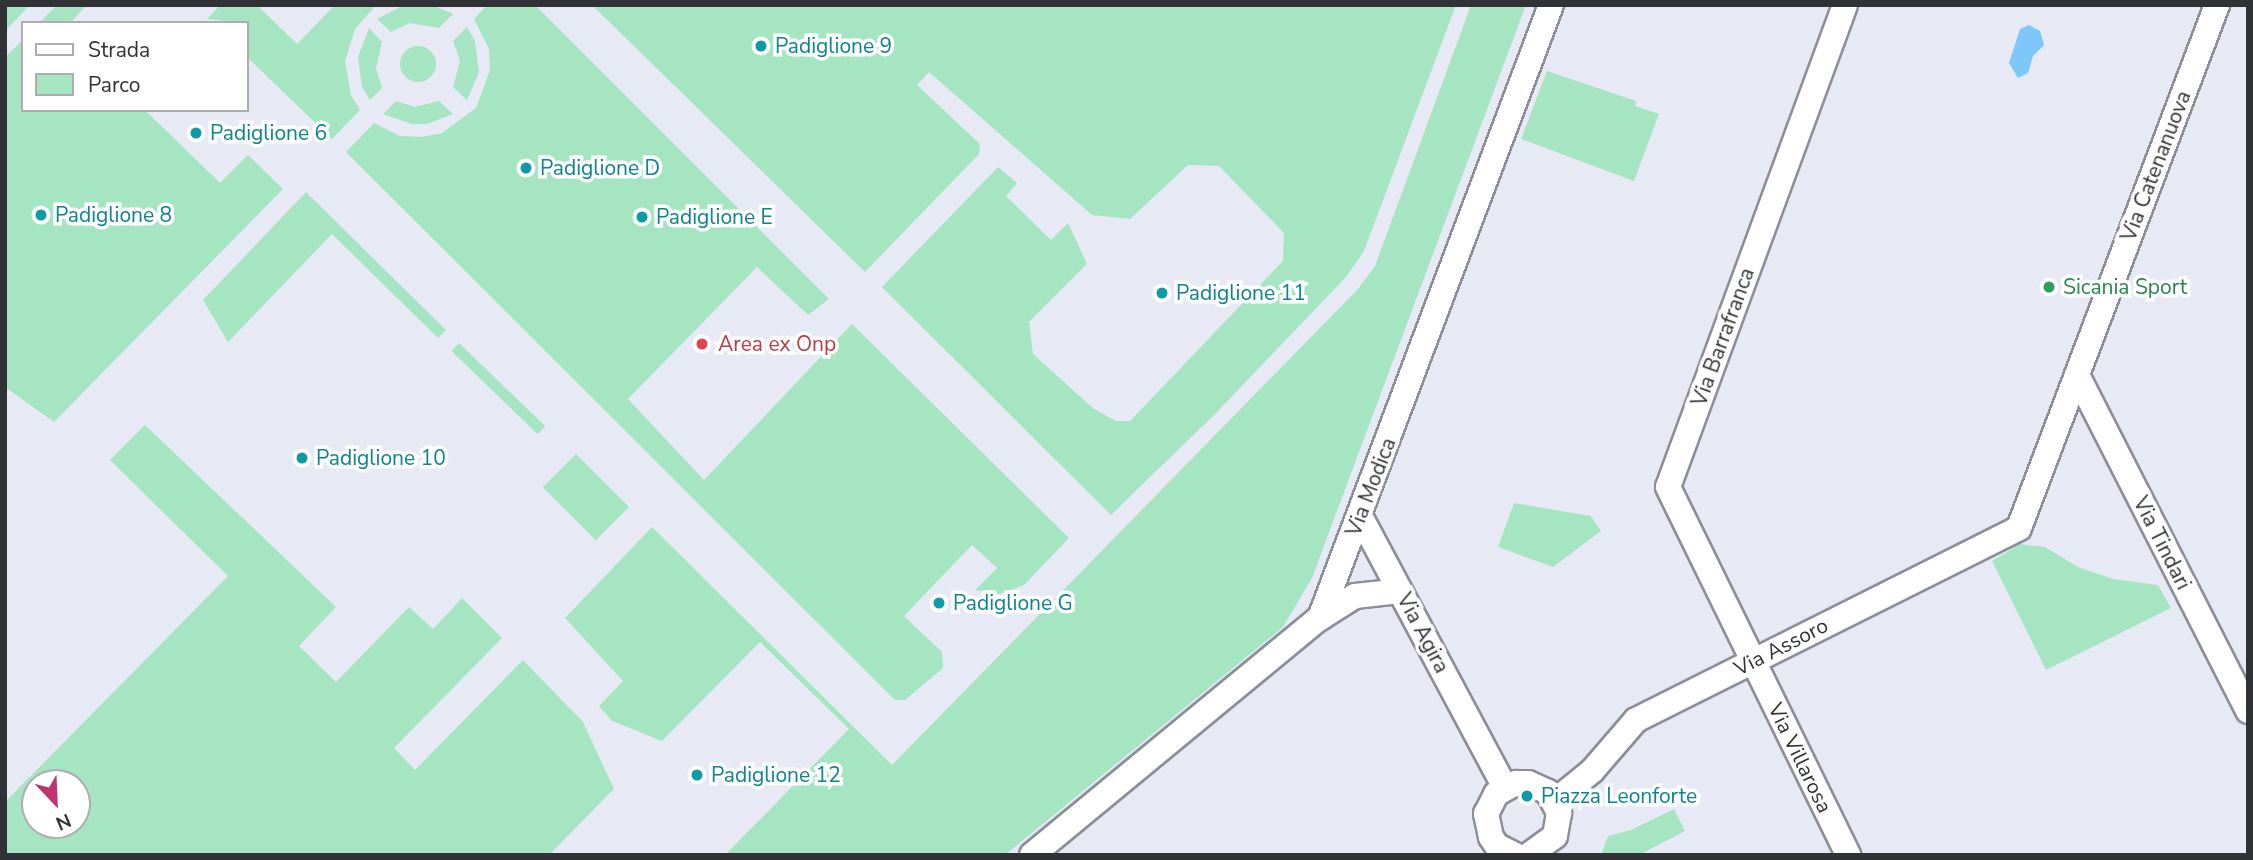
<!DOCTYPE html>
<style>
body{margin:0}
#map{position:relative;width:2253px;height:860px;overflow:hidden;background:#e7eaf5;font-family:"Nunito Sans",sans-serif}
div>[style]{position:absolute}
.green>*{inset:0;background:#a5e5c2;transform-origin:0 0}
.round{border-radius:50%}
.water>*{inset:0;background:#7dc7fb}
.roads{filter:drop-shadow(2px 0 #8c8f99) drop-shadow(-2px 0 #8c8f99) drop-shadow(0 2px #8c8f99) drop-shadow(0 -2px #8c8f99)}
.minor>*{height:24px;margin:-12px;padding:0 12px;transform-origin:12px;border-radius:12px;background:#fff}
.dots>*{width:19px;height:19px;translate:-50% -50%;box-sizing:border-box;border:4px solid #fff;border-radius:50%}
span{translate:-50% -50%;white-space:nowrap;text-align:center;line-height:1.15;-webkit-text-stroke:7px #fff;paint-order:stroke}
.culture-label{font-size:21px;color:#0d838f}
.left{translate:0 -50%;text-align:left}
.street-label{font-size:21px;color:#313236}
.leisure-label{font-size:21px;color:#27864d}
.health-label{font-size:21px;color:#be3a42}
.frame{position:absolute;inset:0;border:7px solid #313236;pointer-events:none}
.legend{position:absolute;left:21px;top:21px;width:228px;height:91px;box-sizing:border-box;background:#fff;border:2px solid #adadaf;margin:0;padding:9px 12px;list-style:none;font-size:21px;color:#313236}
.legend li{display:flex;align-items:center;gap:14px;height:35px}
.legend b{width:35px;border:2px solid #adadaf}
.north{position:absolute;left:21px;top:769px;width:70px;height:70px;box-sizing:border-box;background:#fff;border:2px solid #adadaf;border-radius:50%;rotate:157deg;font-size:19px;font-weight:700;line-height:28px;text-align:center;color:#313236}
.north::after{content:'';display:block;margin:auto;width:24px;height:32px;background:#c0356e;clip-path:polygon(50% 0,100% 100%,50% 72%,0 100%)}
</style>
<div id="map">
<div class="green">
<i style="clip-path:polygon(5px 5px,30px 5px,5px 31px)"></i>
<i style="clip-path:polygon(57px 5px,87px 5px,70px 23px,39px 23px)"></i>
<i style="clip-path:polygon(220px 5px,257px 5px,297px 44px,335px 5px,376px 5px,355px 29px,345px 61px,351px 95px,360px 110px,332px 139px,247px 57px,247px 23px,207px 19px)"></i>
<i style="clip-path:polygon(404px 5px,432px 5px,453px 14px,439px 28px,410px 23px,391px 32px,377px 19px)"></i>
<i style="clip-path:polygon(487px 5px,535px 5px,829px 299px,808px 315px,757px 267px,628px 399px,704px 480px,852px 324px,1069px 538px,1024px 585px,999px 594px,975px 590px,997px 568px,972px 545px,904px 616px,942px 652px,943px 668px,905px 700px,895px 700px,346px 152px,374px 123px,400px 136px,421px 137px,442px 133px,476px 108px,490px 70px,489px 49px,474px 19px)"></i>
<i style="clip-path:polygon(592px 5px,1456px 5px,1364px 251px,1346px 277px,1215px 414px,1111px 515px,882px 287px,998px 167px,1017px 183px,1006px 196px,1051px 240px,1068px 223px,1087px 264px,1029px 322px,1033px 354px,1094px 409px,1116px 421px,1130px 421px,1283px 261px,1284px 233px,1219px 166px,1188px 165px,1130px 219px,1092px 215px,929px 72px,917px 85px,980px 144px,979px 154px,865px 272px)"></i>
<i style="clip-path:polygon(1471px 5px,1526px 5px,1312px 578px,1283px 627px,1005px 855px,725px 855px,849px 729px,760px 642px,662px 741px,612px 721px,599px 706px,623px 681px,565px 618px,652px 527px,892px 765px,1358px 289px,1375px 266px)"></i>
<i style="clip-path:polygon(467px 27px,475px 41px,479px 72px,467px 100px,453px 87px,460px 61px,453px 41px)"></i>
<i style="clip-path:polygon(369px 28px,382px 42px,376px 68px,382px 88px,370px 100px,362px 87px,358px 57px)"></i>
<i style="clip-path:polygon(23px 40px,23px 110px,145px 110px,220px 183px,248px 155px,283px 189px,54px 422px,5px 387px,5px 57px)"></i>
<i class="round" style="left:400px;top:46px;width:36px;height:36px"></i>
<i style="clip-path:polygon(1547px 71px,1636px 101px,1635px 106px,1659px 114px,1634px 181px,1521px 139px)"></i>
<i style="clip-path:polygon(396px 101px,415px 107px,439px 101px,453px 114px,427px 124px,412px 124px,383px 114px)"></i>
<i style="clip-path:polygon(306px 192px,446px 330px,438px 338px,332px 234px,228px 342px,203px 300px)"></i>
<i style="left:459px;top:343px;width:120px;height:11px;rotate:44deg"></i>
<i style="clip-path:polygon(evenodd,145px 425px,336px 607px,299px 646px,336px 682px,409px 607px,433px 629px,462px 598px,502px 638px,394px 748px,415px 770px,523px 660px,583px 722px,614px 789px,549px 855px,5px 855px,5px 802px,228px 576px,110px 460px,145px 425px,35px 783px,77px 783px,77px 825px,35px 825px,35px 783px)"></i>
<i style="left:576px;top:454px;width:75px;height:47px;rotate:45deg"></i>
<i style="clip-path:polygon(1514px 503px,1591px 516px,1601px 531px,1553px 567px,1498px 547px)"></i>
<i style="clip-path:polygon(2020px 544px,2045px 547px,2078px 567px,2113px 579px,2158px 585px,2171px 608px,2046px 670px,1992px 561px)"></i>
<i style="clip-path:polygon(1674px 809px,1685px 831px,1639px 855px,1601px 855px,1608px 836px,1631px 830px)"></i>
</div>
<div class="water">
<i style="clip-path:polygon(2029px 25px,2040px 31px,2044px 45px,2033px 56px,2028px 73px,2018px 78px,2009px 63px,2020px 29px)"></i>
</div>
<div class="roads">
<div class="minor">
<i style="left:1845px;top:5px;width:513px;rotate:110.16deg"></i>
<i style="left:1668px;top:487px;width:410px;rotate:63.9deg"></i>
<i style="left:2077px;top:375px;width:377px;rotate:63deg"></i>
<i style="left:1360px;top:516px;width:307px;rotate:61.9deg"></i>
<i style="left:1320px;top:618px;width:41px;rotate:-32.2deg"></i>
<i style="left:1355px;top:596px;width:45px;rotate:-6.3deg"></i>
<i style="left:1555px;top:801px;width:48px;rotate:-39deg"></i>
<i style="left:1592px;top:771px;width:67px;rotate:-49.2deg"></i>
<i style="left:1636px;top:720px;width:428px;rotate:-26.6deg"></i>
<i style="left:2019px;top:528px;width:559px;rotate:-69.26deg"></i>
<i style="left:1032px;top:855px;width:373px;rotate:-39.5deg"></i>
<i style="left:1320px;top:618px;width:655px;rotate:-69.35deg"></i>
<i style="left:1515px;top:855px;width:20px;rotate:-153deg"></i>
<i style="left:1497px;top:846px;width:11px;rotate:-124deg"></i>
<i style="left:1491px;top:837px;width:24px;rotate:-102deg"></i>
<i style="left:1486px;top:814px;width:22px;rotate:-63deg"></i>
<i style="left:1496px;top:794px;width:23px;rotate:-29deg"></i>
<i style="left:1516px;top:783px;width:12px"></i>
<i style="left:1528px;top:783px;width:22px;rotate:24deg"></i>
<i style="left:1548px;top:792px;width:24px;rotate:62deg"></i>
<i style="left:1559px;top:813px;width:23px;rotate:100deg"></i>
<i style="left:1555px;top:836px;width:32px;rotate:144deg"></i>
</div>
</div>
<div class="dots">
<i style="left:761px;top:46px;background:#0f9aa8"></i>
<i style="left:196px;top:133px;background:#0f9aa8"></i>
<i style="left:526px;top:168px;background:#0f9aa8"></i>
<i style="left:41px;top:215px;background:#0f9aa8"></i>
<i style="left:642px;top:217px;background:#0f9aa8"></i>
<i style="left:2049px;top:287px;background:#2e9e5b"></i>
<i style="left:1162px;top:293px;background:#0f9aa8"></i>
<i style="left:702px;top:344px;background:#e0444e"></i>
<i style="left:302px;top:458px;background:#0f9aa8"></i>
<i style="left:939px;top:603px;background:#0f9aa8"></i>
<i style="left:697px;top:775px;background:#0f9aa8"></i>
<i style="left:1527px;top:796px;background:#0f9aa8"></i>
</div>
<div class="culture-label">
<span class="left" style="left:775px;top:46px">Padiglione 9</span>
<span class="left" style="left:210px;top:133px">Padiglione 6</span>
<span class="left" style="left:540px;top:168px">Padiglione D</span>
<span class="left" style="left:55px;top:215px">Padiglione 8</span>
<span class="left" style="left:656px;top:217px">Padiglione E</span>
<span class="left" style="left:1176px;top:293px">Padiglione 11</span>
<span class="left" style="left:316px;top:458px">Padiglione 10</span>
<span class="left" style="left:953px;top:603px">Padiglione G</span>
<span class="left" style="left:711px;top:775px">Padiglione 12</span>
<span class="left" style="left:1541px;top:796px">Piazza Leonforte</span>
</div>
<div class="street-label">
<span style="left:2156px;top:166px;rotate:-69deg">Via Catenanuova</span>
<span style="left:1723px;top:337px;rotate:-70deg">Via Barrafranca</span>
<span style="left:1371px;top:487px;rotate:-69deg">Via Modica</span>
<span style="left:2162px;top:543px;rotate:63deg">Via Tindari</span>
<span style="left:1423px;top:633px;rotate:62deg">Via Agira</span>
<span style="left:1781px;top:647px;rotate:-27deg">Via Assoro</span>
<span style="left:1800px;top:758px;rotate:64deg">Via Villarosa</span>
</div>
<div class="leisure-label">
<span class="left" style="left:2063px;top:287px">Sicania Sport</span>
</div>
<div class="health-label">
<span class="left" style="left:718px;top:344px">Area ex Onp</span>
</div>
<div class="frame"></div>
<ul class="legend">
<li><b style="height:9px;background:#fff"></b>Strada</li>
<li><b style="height:19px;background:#a5e5c2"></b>Parco</li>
</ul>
<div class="north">N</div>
</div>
